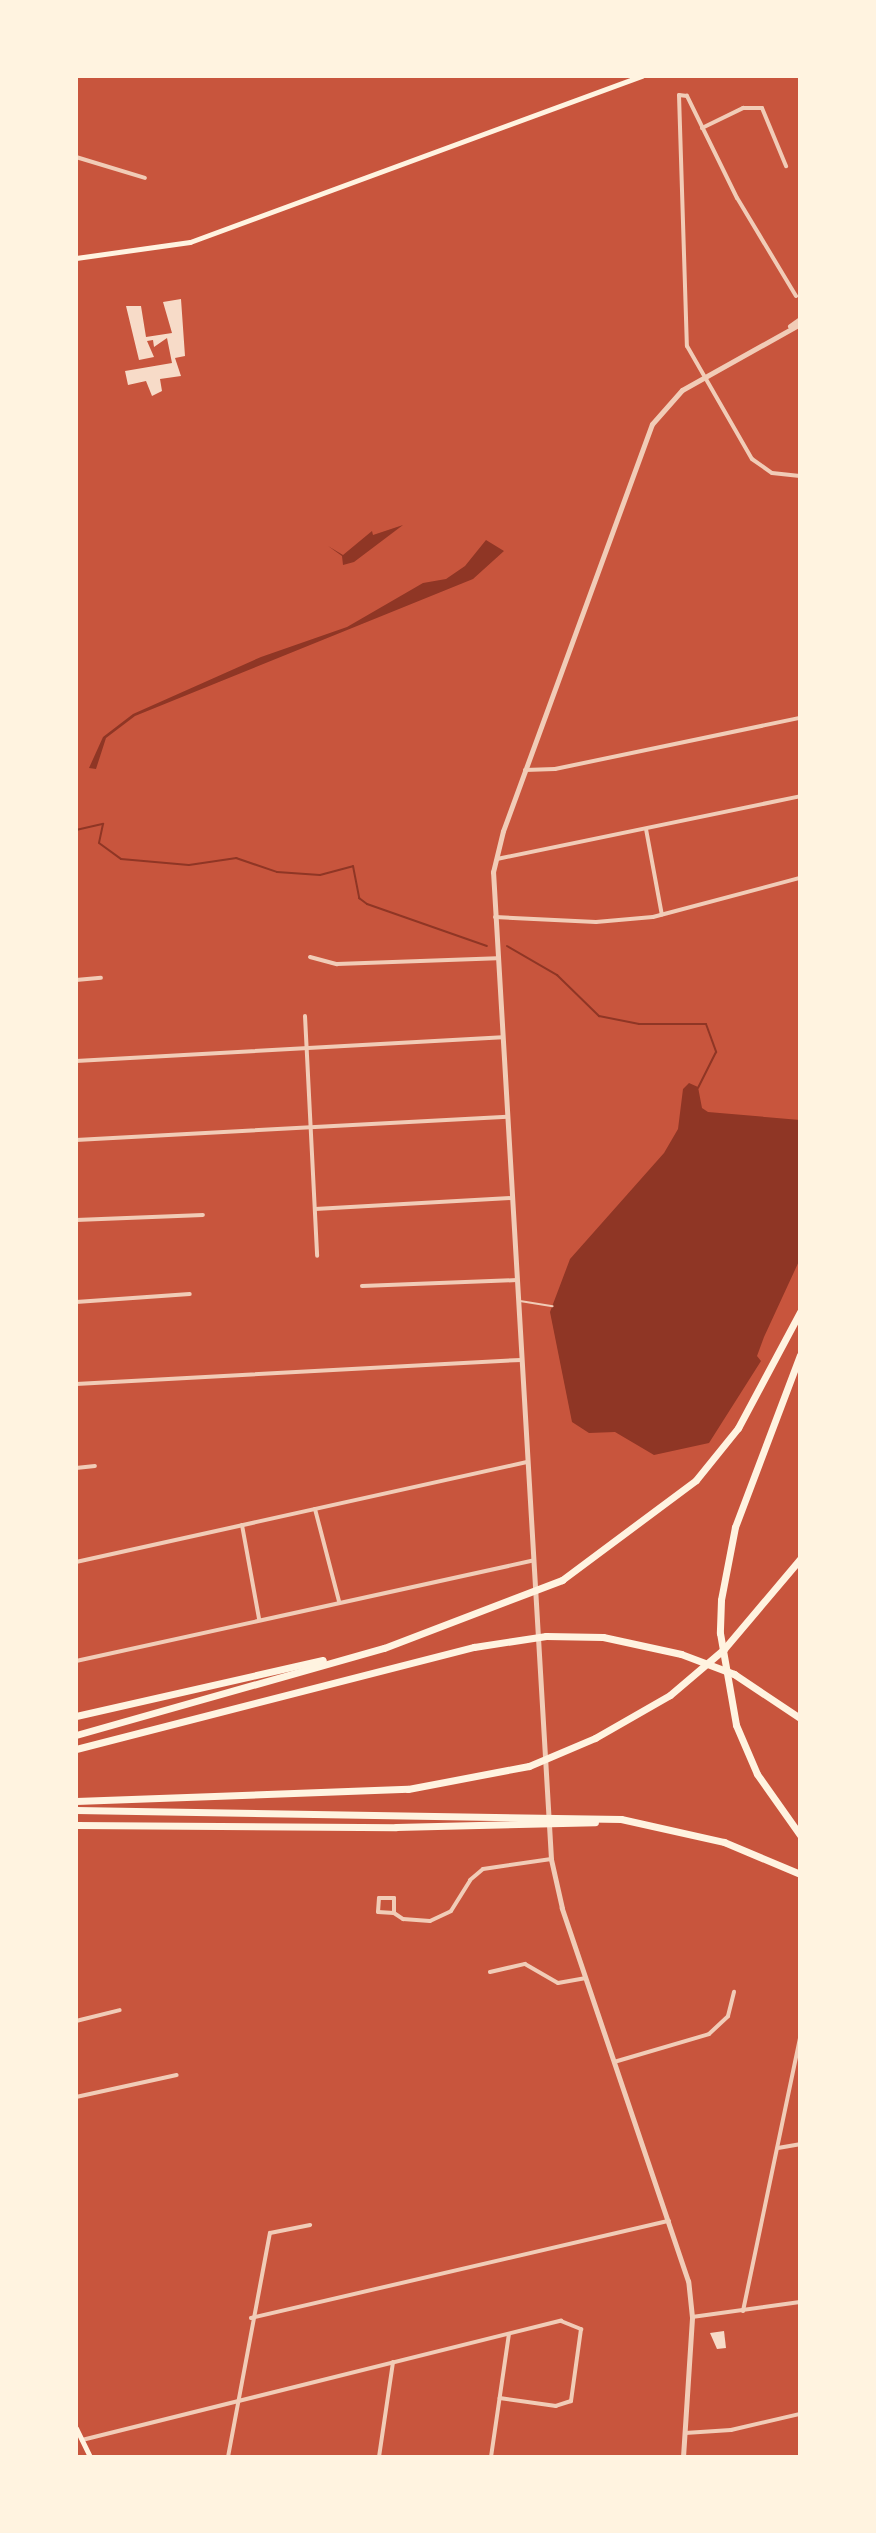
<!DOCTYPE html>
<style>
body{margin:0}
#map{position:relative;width:876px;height:2533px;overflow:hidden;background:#c8553d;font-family:Ubuntu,sans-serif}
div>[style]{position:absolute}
.water>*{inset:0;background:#8f3625}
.stream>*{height:2px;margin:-1px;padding:0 1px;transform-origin:1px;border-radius:1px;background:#8f3625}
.building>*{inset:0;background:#f7dbc8}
.service>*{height:2px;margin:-1px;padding:0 1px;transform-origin:1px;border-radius:1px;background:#f1ccb7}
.minor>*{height:4px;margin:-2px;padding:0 2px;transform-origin:2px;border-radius:2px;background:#f1ccb7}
.tertiary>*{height:5px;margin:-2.5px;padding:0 2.5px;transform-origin:2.5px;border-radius:2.5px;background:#f1ccb7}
.secondary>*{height:5px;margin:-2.5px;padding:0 2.5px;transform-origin:2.5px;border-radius:2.5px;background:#fff3e0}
.motorway>*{height:7px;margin:-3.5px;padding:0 3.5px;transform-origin:3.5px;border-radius:3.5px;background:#fff3e0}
span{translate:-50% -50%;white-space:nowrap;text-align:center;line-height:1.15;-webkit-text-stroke:7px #fff3e0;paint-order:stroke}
.frame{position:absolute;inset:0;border:78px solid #fff3e0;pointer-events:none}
</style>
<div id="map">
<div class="water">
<i style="clip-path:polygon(403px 525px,354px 562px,343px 565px,342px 556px,328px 546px,343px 555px,372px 531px,373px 535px)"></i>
<i style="clip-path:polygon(486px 540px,504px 551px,473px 579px,135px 716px,106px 738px,96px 769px,89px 768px,103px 737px,133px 714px,261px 657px,347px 627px,423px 583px,446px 579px,465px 566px)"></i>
<i style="clip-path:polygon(689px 1083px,698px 1087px,702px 1108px,708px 1112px,800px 1120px,800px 1259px,764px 1337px,757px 1356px,761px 1361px,709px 1443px,654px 1455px,615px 1432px,589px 1433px,572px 1422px,550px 1312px,570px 1259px,664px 1153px,678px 1129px,683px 1089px)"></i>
</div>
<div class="stream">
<i style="left:76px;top:830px;width:28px;rotate:-13deg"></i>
<i style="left:103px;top:824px;width:19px;rotate:102deg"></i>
<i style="left:99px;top:843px;width:27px;rotate:36deg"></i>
<i style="left:121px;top:859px;width:68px;rotate:5deg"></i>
<i style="left:189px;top:865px;width:48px;rotate:-8.5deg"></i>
<i style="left:236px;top:858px;width:43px;rotate:18.9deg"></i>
<i style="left:277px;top:872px;width:43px;rotate:4deg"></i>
<i style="left:320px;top:875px;width:34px;rotate:-15deg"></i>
<i style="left:353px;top:866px;width:33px;rotate:79deg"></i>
<i style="left:359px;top:898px;width:10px;rotate:37deg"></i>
<i style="left:367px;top:904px;width:127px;rotate:19.3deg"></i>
<i style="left:507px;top:946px;width:58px;rotate:30.1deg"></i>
<i style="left:557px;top:975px;width:59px;rotate:44.3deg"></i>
<i style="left:599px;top:1016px;width:41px;rotate:11.3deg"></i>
<i style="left:639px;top:1024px;width:67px"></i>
<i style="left:706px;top:1024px;width:30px;rotate:70deg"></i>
<i style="left:716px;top:1052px;width:40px;rotate:116.6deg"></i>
</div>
<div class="building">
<i style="clip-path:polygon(181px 299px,185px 356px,175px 358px,181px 376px,160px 379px,162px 391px,152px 396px,146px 381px,128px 385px,125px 371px,172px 363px,167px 338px,154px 347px,153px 340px,147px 341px,154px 357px,139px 360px,126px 306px,141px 306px,146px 337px,172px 333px,163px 302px)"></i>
<i style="clip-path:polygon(724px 2331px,726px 2348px,717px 2349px,710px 2333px)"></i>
</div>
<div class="service">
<i style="left:520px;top:1301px;width:33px;rotate:9deg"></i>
</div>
<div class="minor">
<i style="left:702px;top:128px;width:46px;rotate:-26deg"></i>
<i style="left:743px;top:108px;width:19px"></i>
<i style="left:762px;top:108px;width:63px;rotate:67.5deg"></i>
<i style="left:76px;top:157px;width:72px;rotate:16.9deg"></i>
<i style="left:796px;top:296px;width:114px;rotate:-121deg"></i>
<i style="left:737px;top:198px;width:114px;rotate:-116.1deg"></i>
<i style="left:687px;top:96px;width:8px;rotate:-173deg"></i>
<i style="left:679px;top:95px;width:251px;rotate:88.2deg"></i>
<i style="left:687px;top:346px;width:130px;rotate:60.1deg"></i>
<i style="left:752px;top:459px;width:24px;rotate:35deg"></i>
<i style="left:772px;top:473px;width:28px;rotate:6deg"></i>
<i style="left:525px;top:770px;width:30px;rotate:-2deg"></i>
<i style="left:555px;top:769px;width:250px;rotate:-11.8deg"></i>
<i style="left:646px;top:829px;width:87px;rotate:79.5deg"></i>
<i style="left:497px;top:859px;width:309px;rotate:-11.7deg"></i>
<i style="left:495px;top:917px;width:101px;rotate:2.8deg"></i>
<i style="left:596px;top:922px;width:57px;rotate:-5deg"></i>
<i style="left:653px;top:917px;width:152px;rotate:-14.9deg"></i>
<i style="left:310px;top:957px;width:28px;rotate:15deg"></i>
<i style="left:337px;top:964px;width:160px;rotate:-2.1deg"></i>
<i style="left:76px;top:980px;width:25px;rotate:-5deg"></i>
<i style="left:305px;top:1016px;width:240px;rotate:87.1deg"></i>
<i style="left:76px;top:1061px;width:427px;rotate:-3.2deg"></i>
<i style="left:76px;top:1140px;width:432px;rotate:-3.1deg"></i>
<i style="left:315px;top:1209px;width:196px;rotate:-3.2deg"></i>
<i style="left:76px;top:1220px;width:127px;rotate:-2.3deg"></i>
<i style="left:362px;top:1286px;width:155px;rotate:-2.2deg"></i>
<i style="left:76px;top:1302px;width:114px;rotate:-4deg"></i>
<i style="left:76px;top:1384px;width:446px;rotate:-3.1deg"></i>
<i style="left:76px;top:1468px;width:19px;rotate:-6deg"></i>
<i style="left:315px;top:1509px;width:95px;rotate:75.4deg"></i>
<i style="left:242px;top:1525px;width:96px;rotate:79.7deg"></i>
<i style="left:76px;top:1562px;width:463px;rotate:-12.5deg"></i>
<i style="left:76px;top:1661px;width:469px;rotate:-12.4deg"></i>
<i style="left:394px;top:1913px;width:16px;rotate:-176deg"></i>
<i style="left:378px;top:1912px;width:14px;rotate:-86deg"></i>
<i style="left:379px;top:1898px;width:15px"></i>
<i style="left:394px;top:1898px;width:15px;rotate:90deg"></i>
<i style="left:394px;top:1913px;width:11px;rotate:34deg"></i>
<i style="left:403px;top:1919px;width:27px;rotate:4deg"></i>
<i style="left:430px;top:1921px;width:23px;rotate:-25deg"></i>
<i style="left:451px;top:1911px;width:36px;rotate:-58deg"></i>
<i style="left:470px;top:1880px;width:17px;rotate:-40deg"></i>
<i style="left:483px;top:1869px;width:69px;rotate:-8.4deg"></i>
<i style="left:490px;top:1972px;width:36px;rotate:-13deg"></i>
<i style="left:525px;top:1964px;width:38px;rotate:30deg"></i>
<i style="left:558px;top:1983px;width:27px;rotate:-10deg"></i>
<i style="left:76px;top:2021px;width:45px;rotate:-14deg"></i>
<i style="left:614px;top:2062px;width:99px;rotate:-16.4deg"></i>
<i style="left:709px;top:2034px;width:26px;rotate:-43deg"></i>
<i style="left:728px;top:2016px;width:25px;rotate:-76deg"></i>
<i style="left:76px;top:2097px;width:103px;rotate:-12.3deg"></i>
<i style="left:778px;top:2148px;width:22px;rotate:-10deg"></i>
<i style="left:743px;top:2311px;width:280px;rotate:-78.2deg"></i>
<i style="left:692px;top:2317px;width:109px;rotate:-7.9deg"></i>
<i style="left:251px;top:2318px;width:429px;rotate:-13.1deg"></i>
<i style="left:685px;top:2433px;width:46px;rotate:-3.7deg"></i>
<i style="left:731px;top:2430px;width:71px;rotate:-13.1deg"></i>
<i style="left:82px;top:2440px;width:494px;rotate:-14deg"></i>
<i style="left:561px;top:2321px;width:22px;rotate:22deg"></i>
<i style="left:581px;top:2329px;width:73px;rotate:97.9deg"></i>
<i style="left:571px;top:2401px;width:16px;rotate:162deg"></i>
<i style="left:556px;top:2406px;width:57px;rotate:-171.9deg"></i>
<i style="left:228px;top:2457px;width:228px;rotate:-79.4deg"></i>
<i style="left:270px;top:2233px;width:41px;rotate:-11.3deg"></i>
<i style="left:379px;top:2457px;width:96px;rotate:-81.6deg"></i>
<i style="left:491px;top:2457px;width:124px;rotate:-81.7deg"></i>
</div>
<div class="tertiary">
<i style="left:790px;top:326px;width:12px;rotate:-35deg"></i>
<i style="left:683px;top:2457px;width:140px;rotate:-86.3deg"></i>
<i style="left:692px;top:2317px;width:36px;rotate:-96deg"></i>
<i style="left:688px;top:2281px;width:394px;rotate:-108.7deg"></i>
<i style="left:562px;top:1908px;width:50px;rotate:-102.7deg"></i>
<i style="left:551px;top:1859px;width:989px;rotate:-93.36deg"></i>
<i style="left:493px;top:872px;width:42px;rotate:-76.3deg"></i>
<i style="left:503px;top:831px;width:433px;rotate:-69.9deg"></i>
<i style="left:652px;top:424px;width:45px;rotate:-48.6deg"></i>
<i style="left:682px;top:390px;width:135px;rotate:-29.2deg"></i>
</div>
<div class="secondary">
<i style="left:76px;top:258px;width:115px;rotate:-8deg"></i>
<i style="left:190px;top:242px;width:482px;rotate:-20.2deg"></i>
<i style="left:76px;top:2428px;width:32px;rotate:64deg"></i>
</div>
<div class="motorway">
<i style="left:800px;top:1355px;width:184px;rotate:110.7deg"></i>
<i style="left:735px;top:1527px;width:74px;rotate:100.9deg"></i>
<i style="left:721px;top:1600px;width:33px;rotate:92deg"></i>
<i style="left:720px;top:1633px;width:93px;rotate:80.1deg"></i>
<i style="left:736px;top:1725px;width:53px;rotate:66.8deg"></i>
<i style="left:757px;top:1774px;width:75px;rotate:54.8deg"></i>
<i style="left:76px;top:1716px;width:253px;rotate:-12.8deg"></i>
<i style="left:76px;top:1735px;width:320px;rotate:-15.8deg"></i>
<i style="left:384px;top:1648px;width:191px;rotate:-20.9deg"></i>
<i style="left:562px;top:1580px;width:167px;rotate:-36.7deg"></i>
<i style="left:696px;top:1480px;width:67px;rotate:-51.1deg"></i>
<i style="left:738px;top:1428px;width:132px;rotate:-61.9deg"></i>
<i style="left:76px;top:1749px;width:411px;rotate:-14.4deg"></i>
<i style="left:474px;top:1647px;width:73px;rotate:-8.7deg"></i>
<i style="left:546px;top:1636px;width:57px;rotate:1deg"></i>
<i style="left:603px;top:1637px;width:80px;rotate:12.3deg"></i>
<i style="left:681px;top:1654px;width:57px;rotate:20.7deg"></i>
<i style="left:734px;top:1674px;width:79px;rotate:33.7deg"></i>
<i style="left:76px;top:1801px;width:332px;rotate:-2.1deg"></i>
<i style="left:408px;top:1789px;width:123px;rotate:-10.8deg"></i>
<i style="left:529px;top:1766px;width:72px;rotate:-23deg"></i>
<i style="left:595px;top:1738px;width:86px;rotate:-29.8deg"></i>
<i style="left:670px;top:1695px;width:71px;rotate:-40.4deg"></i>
<i style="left:724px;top:1649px;width:118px;rotate:-49.8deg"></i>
<i style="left:76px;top:1810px;width:545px;rotate:0.95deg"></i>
<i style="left:621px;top:1819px;width:106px;rotate:12.6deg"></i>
<i style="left:724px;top:1842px;width:82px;rotate:22.8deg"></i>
<i style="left:76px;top:1825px;width:320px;rotate:0.4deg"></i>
<i style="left:396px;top:1827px;width:199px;rotate:-1.4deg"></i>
</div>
<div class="frame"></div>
</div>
